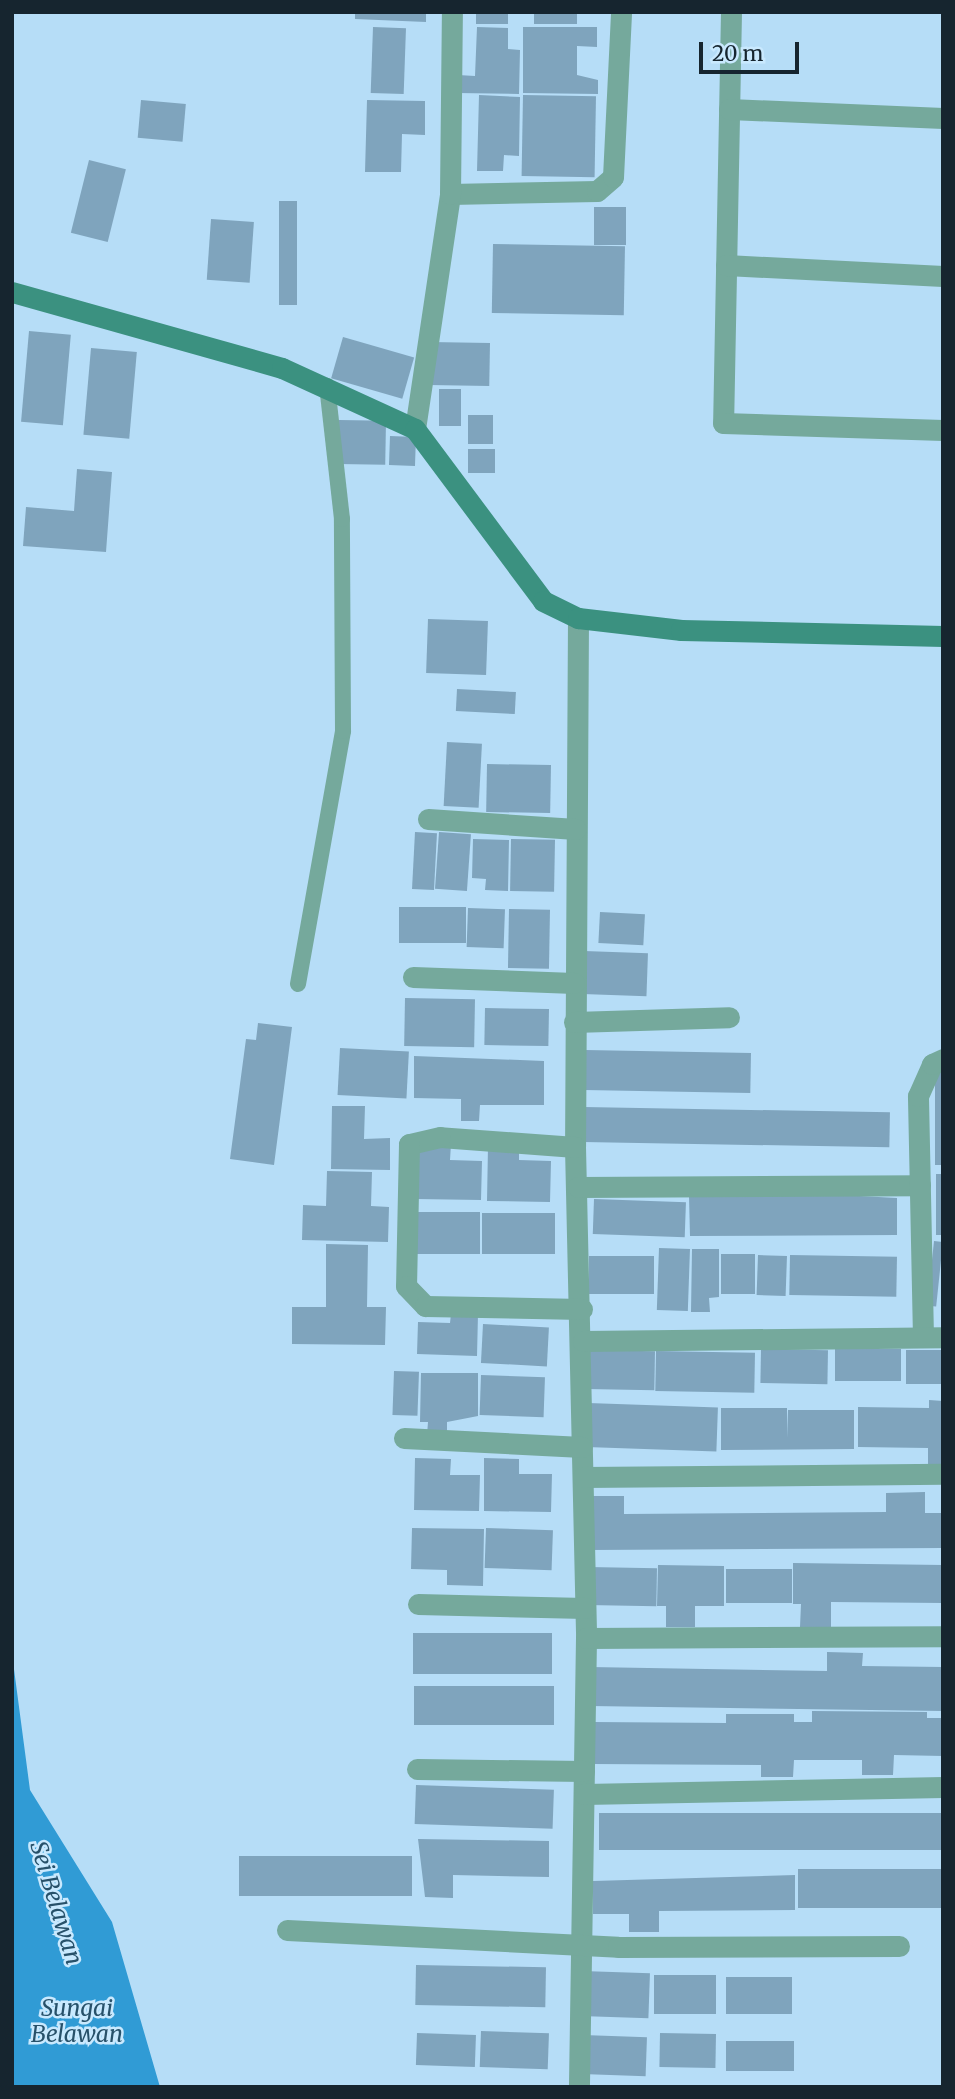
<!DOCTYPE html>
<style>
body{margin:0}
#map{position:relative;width:955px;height:2099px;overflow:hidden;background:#b6ddf7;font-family:Merriweather,serif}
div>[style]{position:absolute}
.water>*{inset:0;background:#309bd5}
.building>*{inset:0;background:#7fa4bd;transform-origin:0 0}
.lane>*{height:16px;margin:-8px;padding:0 8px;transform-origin:8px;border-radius:8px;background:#75a99c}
.street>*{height:21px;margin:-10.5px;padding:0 10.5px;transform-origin:10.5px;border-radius:10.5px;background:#75a99c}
.secondary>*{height:21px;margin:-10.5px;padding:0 10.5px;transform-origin:10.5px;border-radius:10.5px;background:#3b9180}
span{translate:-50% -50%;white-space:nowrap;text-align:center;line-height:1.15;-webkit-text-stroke:5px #c9e9fe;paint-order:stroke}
.water-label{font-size:23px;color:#27516a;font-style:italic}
.frame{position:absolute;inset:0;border:14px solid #16252f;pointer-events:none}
.scale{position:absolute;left:699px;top:42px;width:100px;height:32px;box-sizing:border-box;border:4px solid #16252f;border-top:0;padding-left:9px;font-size:21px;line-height:24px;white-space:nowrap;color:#16252f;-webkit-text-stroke:5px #c9e9fe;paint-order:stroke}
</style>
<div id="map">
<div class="water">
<i style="clip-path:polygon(12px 1654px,30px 1790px,112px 1922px,160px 2087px,12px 2087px)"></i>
</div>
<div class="building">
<i style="clip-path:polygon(355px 12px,426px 12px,426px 22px,355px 19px)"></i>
<i style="left:476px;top:12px;width:32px;height:12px"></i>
<i style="left:534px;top:12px;width:43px;height:12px"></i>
<i style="left:373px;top:27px;width:33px;height:66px;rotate:2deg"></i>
<i style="clip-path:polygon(477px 27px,508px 28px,508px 49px,520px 50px,519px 94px,457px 93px,458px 75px,475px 76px)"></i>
<i style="clip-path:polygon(523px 27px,597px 27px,597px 47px,577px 46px,577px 75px,598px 80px,598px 94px,523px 93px)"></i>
<i style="clip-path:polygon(479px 95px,520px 97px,519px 156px,504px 155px,503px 171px,477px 171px)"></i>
<i style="left:523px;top:95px;width:73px;height:81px;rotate:1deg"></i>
<i style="left:141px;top:100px;width:45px;height:38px;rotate:5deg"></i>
<i style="clip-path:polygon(367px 100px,425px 101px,425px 135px,402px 134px,401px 172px,365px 172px)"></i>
<i style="left:89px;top:160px;width:38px;height:75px;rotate:14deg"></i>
<i style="left:279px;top:201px;width:18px;height:104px"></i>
<i style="left:594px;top:207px;width:32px;height:38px"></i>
<i style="left:211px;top:219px;width:43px;height:61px;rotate:4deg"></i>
<i style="left:493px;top:244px;width:132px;height:69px;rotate:1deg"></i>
<i style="left:29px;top:331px;width:42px;height:91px;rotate:5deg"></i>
<i style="left:343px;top:337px;width:74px;height:43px;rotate:16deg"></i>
<i style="left:430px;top:342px;width:60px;height:43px;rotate:1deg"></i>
<i style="left:91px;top:348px;width:46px;height:87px;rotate:5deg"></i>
<i style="left:439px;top:389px;width:22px;height:37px"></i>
<i style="left:468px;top:415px;width:25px;height:29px"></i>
<i style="left:339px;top:420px;width:47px;height:44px;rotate:1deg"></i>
<i style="left:390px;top:436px;width:26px;height:29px;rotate:2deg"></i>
<i style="left:495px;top:449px;width:24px;height:27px;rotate:90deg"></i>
<i style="clip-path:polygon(77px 469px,112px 472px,106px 552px,23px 546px,26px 507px,74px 511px)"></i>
<i style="left:428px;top:619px;width:60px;height:54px;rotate:2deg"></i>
<i style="left:457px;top:689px;width:59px;height:22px;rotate:3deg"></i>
<i style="left:447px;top:742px;width:35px;height:64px;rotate:3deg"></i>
<i style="left:487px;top:764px;width:64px;height:48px;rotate:1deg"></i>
<i style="left:415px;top:832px;width:22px;height:57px;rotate:3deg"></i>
<i style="left:439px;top:832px;width:32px;height:57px;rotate:4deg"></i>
<i style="clip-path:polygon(473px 839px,509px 840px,508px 891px,485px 890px,486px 879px,472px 878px)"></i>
<i style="left:511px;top:839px;width:44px;height:52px;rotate:1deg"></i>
<i style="left:399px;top:907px;width:67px;height:36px"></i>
<i style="left:468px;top:908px;width:37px;height:39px;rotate:2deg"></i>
<i style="left:509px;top:909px;width:41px;height:59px;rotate:1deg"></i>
<i style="left:600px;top:912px;width:45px;height:31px;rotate:3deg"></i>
<i style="left:584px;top:951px;width:64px;height:43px;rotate:2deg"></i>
<i style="left:405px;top:998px;width:70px;height:48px;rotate:1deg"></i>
<i style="left:485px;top:1008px;width:64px;height:37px;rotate:1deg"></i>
<i style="clip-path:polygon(258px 1023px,292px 1027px,274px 1165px,230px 1159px,246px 1039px,256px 1040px)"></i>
<i style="left:340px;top:1048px;width:69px;height:47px;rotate:3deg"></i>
<i style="left:585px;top:1050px;width:166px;height:40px;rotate:1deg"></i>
<i style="clip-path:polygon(414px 1056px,544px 1061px,544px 1105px,480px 1105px,479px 1121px,461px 1121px,461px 1099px,414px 1098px)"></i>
<i style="left:935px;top:1069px;width:8px;height:96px"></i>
<i style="clip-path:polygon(332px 1106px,365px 1106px,364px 1139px,390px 1138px,390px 1170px,331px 1169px)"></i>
<i style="left:584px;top:1107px;width:306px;height:35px;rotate:1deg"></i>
<i style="clip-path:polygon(417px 1144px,451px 1144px,450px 1160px,482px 1161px,481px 1200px,416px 1199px)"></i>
<i style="clip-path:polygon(488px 1146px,519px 1147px,519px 1160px,551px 1161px,550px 1202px,487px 1201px)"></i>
<i style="clip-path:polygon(327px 1171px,372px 1172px,371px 1206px,389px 1207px,388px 1242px,302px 1240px,303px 1205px,326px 1206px)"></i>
<i style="left:936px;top:1174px;width:7px;height:61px"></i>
<i style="clip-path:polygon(822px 1194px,897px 1198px,897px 1235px,690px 1236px,689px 1196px)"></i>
<i style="left:594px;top:1199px;width:92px;height:35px;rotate:2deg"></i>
<i style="left:417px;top:1212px;width:63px;height:42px"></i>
<i style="left:482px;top:1213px;width:73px;height:41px"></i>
<i style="left:934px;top:1241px;width:9px;height:65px;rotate:6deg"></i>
<i style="clip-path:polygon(326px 1244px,368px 1245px,367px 1307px,386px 1307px,385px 1345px,292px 1344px,292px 1307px,326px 1307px)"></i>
<i style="left:659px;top:1248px;width:31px;height:62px;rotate:2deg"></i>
<i style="clip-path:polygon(692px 1249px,719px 1249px,719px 1297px,709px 1298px,710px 1312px,691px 1312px)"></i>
<i style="left:755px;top:1254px;width:40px;height:34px;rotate:90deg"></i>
<i style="left:758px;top:1255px;width:29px;height:40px;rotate:2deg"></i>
<i style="left:790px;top:1255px;width:107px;height:40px;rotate:1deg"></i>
<i style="left:654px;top:1256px;width:38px;height:65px;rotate:90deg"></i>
<i style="clip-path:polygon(451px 1314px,478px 1314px,477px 1356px,417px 1354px,418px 1322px,450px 1323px)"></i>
<i style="left:483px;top:1324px;width:66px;height:39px;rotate:3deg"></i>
<i style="left:761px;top:1349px;width:67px;height:34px;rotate:1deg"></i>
<i style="left:835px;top:1349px;width:66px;height:32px"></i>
<i style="left:587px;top:1350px;width:68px;height:39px;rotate:1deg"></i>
<i style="left:906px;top:1350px;width:37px;height:34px"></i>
<i style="left:656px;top:1351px;width:99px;height:40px;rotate:1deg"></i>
<i style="left:394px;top:1371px;width:25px;height:44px;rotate:2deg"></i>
<i style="clip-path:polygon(421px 1373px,478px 1373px,478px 1416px,447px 1422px,447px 1436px,427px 1435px,428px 1422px,420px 1422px)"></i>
<i style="left:481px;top:1375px;width:64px;height:40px;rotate:2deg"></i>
<i style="clip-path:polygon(929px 1400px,943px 1401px,943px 1467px,928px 1467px,928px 1448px,858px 1447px,858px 1407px,929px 1408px)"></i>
<i style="left:588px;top:1403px;width:130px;height:44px;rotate:2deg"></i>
<i style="clip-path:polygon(721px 1408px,787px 1408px,787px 1438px,788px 1410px,854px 1410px,854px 1449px,721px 1450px)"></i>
<i style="clip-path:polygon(415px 1458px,451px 1459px,450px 1475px,480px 1475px,479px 1511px,414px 1510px)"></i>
<i style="clip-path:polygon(484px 1458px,519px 1459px,519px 1474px,552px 1474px,551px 1512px,484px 1511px)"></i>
<i style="clip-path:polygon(925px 1492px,925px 1513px,943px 1513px,943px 1548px,590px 1550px,589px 1496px,624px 1496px,624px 1514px,886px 1512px,886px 1493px)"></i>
<i style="clip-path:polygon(412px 1528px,484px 1529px,483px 1586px,447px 1585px,447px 1570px,411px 1569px)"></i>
<i style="left:486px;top:1528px;width:67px;height:40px;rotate:2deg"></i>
<i style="clip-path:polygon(793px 1563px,943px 1565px,943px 1603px,831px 1602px,831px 1627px,800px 1627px,801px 1604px,793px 1604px)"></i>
<i style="clip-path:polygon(658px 1565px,724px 1566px,724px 1606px,695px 1606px,695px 1627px,666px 1627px,666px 1606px,657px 1606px)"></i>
<i style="left:588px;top:1567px;width:69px;height:38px;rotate:1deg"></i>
<i style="left:726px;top:1569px;width:66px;height:34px"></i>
<i style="left:413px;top:1633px;width:139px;height:41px"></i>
<i style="clip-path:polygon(827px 1652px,863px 1653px,862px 1666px,943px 1667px,943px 1711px,590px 1706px,590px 1667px,827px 1671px)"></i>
<i style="left:414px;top:1686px;width:140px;height:39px"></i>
<i style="clip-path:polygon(812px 1711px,927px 1712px,927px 1718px,943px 1718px,943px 1756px,894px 1755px,893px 1775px,862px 1775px,862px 1760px,794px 1760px,793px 1777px,761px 1777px,761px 1765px,592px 1764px,593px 1722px,726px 1723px,726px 1714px,794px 1714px,794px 1722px,812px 1722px)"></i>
<i style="left:416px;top:1785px;width:138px;height:39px;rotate:2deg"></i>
<i style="left:943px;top:1813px;width:37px;height:344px;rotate:90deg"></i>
<i style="clip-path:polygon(418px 1839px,549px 1841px,549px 1877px,453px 1875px,453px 1898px,425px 1897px)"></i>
<i style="left:412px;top:1856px;width:40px;height:173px;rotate:90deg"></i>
<i style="left:943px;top:1869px;width:39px;height:145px;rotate:90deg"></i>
<i style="clip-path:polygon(795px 1875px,795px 1910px,659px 1911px,659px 1932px,629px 1932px,629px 1914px,593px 1914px,593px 1881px)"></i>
<i style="left:416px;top:1965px;width:130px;height:40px;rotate:1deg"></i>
<i style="left:582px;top:1971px;width:68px;height:45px;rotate:2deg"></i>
<i style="left:716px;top:1975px;width:39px;height:62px;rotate:90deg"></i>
<i style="left:726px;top:1977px;width:66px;height:37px"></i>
<i style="left:481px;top:2031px;width:68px;height:36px;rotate:2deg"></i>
<i style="left:417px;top:2033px;width:59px;height:32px;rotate:2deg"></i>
<i style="left:660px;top:2033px;width:56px;height:34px;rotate:1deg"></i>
<i style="left:583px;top:2035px;width:64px;height:39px;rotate:2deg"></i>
<i style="left:726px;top:2041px;width:68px;height:30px"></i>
</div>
<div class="lane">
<i style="left:298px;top:984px;width:257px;rotate:-79.9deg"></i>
<i style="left:343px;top:731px;width:212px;rotate:-90.3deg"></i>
<i style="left:342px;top:519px;width:134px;rotate:-96.4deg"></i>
</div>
<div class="street">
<i style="left:731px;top:12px;width:411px;rotate:91.1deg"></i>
<i style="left:723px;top:423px;width:220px;rotate:1.8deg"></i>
<i style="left:729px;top:109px;width:214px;rotate:2.4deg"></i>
<i style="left:450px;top:194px;width:147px;rotate:-1.2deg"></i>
<i style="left:597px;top:191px;width:21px;rotate:-41deg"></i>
<i style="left:613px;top:177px;width:165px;rotate:-87.2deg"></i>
<i style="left:726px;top:265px;width:217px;rotate:2.9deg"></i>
<i style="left:415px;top:429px;width:238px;rotate:-81.5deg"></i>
<i style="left:450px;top:194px;width:182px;rotate:-89.4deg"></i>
<i style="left:578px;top:618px;width:529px;rotate:90.32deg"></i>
<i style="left:575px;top:1147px;width:491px;rotate:88.7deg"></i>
<i style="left:586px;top:1638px;width:449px;rotate:90.9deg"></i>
<i style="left:428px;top:819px;width:148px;rotate:3.9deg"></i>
<i style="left:413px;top:977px;width:161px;rotate:2.1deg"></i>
<i style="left:574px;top:1022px;width:155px;rotate:-1.8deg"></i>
<i style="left:575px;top:1147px;width:135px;rotate:-175.8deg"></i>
<i style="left:440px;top:1137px;width:32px;rotate:167deg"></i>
<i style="left:409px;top:1144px;width:142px;rotate:91.2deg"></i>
<i style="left:406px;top:1286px;width:28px;rotate:46deg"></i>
<i style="left:425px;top:1306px;width:157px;rotate:1.1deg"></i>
<i style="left:578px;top:1187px;width:342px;rotate:-0.3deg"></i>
<i style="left:923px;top:1337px;width:241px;rotate:-91.2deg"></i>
<i style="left:918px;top:1096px;width:35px;rotate:-66deg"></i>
<i style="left:932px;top:1064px;width:12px;rotate:-24deg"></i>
<i style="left:583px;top:1341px;width:360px;rotate:-0.6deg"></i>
<i style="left:404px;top:1438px;width:178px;rotate:2.9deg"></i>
<i style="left:583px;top:1477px;width:360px;rotate:-0.5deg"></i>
<i style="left:418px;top:1604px;width:167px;rotate:1.4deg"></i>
<i style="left:586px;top:1638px;width:357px;rotate:-0.3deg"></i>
<i style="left:417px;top:1769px;width:167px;rotate:0.7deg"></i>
<i style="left:584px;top:1794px;width:359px;rotate:-1.1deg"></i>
<i style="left:287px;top:1930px;width:331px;rotate:2.9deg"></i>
<i style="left:618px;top:1947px;width:281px;rotate:-0.2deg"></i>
</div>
<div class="secondary">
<i style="left:12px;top:292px;width:280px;rotate:15.7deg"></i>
<i style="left:282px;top:368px;width:146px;rotate:24.6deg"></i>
<i style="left:415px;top:429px;width:214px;rotate:53.3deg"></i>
<i style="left:543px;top:601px;width:39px;rotate:26deg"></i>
<i style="left:578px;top:618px;width:104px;rotate:6.6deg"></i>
<i style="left:681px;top:630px;width:262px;rotate:1.3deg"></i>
</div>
<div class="water-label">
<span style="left:56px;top:1903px;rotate:73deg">Sei Belawan</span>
<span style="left:77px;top:2021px">Sungai<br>Belawan</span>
</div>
<div class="frame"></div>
<div class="scale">20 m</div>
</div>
